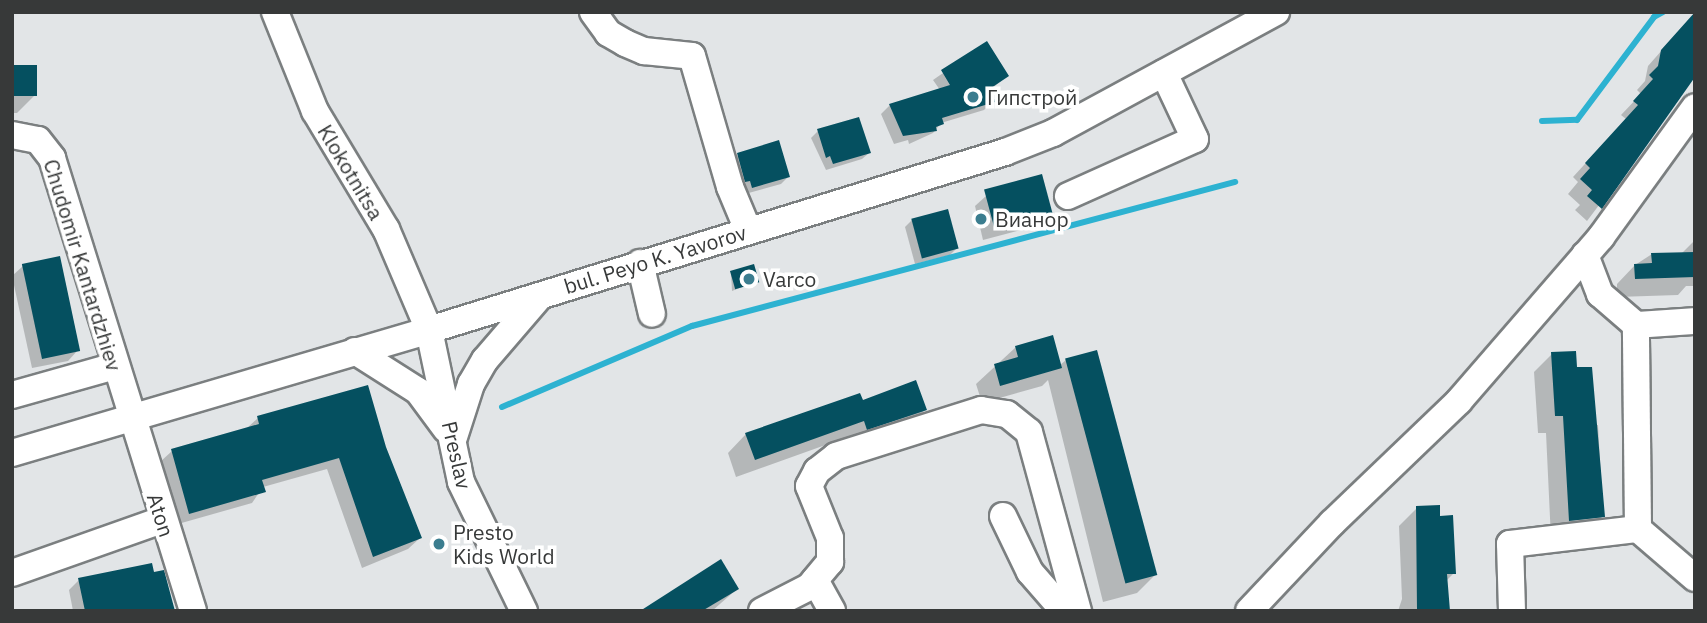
<!DOCTYPE html>
<meta charset="utf-8">
<style>
body{margin:0}
#map{position:relative;width:1707px;height:623px;overflow:hidden;background:#e2e5e7;font-family:"IBM Plex Sans",sans-serif}
div>[style]{position:absolute}
.shadow>*{inset:0;background:#0003}
.stream>*{height:6px;margin:-3px;padding:0 3px;transform-origin:3px;border-radius:3px;background:#2db2d1}
.building>*{inset:0;background:#055060;transform-origin:0 0}
.roads{filter:drop-shadow(2px 0 #7b7f80) drop-shadow(-2px 0 #7b7f80) drop-shadow(0 2px #7b7f80) drop-shadow(0 -2px #7b7f80)}
.minor>*{height:26px;margin:-13px;padding:0 13px;transform-origin:13px;border-radius:13px;background:#fff}
.dots>*{width:19px;height:19px;translate:-50% -50%;box-sizing:border-box;border:4px solid #fff;border-radius:50%}
span{translate:-50% -50%;white-space:nowrap;text-align:center;line-height:1.15;-webkit-text-stroke:7px #fff;paint-order:stroke}
.poi-label{font-size:21px;color:#373939}
.left{translate:0 -50%;text-align:left}
.street-label{font-size:21px;color:#373939}
.frame{position:absolute;inset:0;border:14px solid #373939;pointer-events:none}
</style>
<div id="map">
<div class="shadow">
<i style="clip-path:polygon(1677px 33px,1680px 98px,1587px 221px,1575px 210px,1580px 205px,1568px 194px,1578px 182px,1573px 177px,1626px 119px,1621px 115px,1641px 94px,1637px 90px,1645px 81px,1648px 66px)"></i>
<i style="clip-path:polygon(986px 43px,1007px 76px,990px 90px,993px 101px,984px 110px,941px 123px,933px 133px,909px 144px,908px 140px,894px 144px,881px 114px,890px 105px,940px 90px,933px 80px)"></i>
<i style="clip-path:polygon(12px 67px,35px 95px,17px 113px,12px 113px)"></i>
<i style="clip-path:polygon(818px 131px,869px 153px,862px 159px,826px 170px,811px 138px)"></i>
<i style="clip-path:polygon(738px 155px,788px 177px,781px 184px,745px 194px,731px 162px)"></i>
<i style="clip-path:polygon(986px 196px,1051px 215px,1040px 225px,983px 240px,975px 206px)"></i>
<i style="clip-path:polygon(912px 220px,957px 248px,950px 255px,915px 264px,905px 227px)"></i>
<i style="clip-path:polygon(1695px 240px,1695px 286px,1686px 286px,1678px 295px,1617px 297px,1617px 284px,1635px 265px,1652px 254px,1681px 254px)"></i>
<i style="clip-path:polygon(23px 266px,78px 350px,68px 361px,32px 368px,12px 276px)"></i>
<i style="clip-path:polygon(731px 273px,757px 281px,732px 291px)"></i>
<i style="clip-path:polygon(1016px 347px,1060px 365px,1066px 360px,1155px 575px,1137px 593px,1103px 602px,1048px 380px,1042px 386px,982px 403px,976px 384px)"></i>
<i style="clip-path:polygon(1552px 354px,1575px 369px,1593px 425px,1598px 425px,1603px 516px,1585px 535px,1551px 539px,1546px 433px,1538px 433px,1534px 372px)"></i>
<i style="clip-path:polygon(862px 402px,925px 410px,907px 428px,849px 447px,845px 438px,736px 477px,728px 453px,746px 434px)"></i>
<i style="clip-path:polygon(258px 418px,384px 447px,420px 538px,408px 549px,362px 568px,327px 469px,263px 487px,252px 503px,178px 524px,160px 462px,172px 451px,246px 429px)"></i>
<i style="clip-path:polygon(1417px 508px,1439px 518px,1454px 573px,1446px 581px,1448px 611px,1398px 611px,1402px 599px,1399px 526px)"></i>
<i style="clip-path:polygon(79px 580px,172px 611px,73px 611px,69px 590px)"></i>
<i style="clip-path:polygon(737px 589px,712px 611px,643px 611px)"></i>
</div>
<div class="stream">
<i style="left:1542px;top:121px;width:35px;rotate:-2deg"></i>
<i style="left:1577px;top:120px;width:129px;rotate:-53.2deg"></i>
<i style="left:1654px;top:17px;width:10px;rotate:-29deg"></i>
<i style="left:502px;top:407px;width:207px;rotate:-23.1deg"></i>
<i style="left:692px;top:326px;width:562px;rotate:-14.85deg"></i>
</div>
<div class="building">
<i style="clip-path:polygon(1695px 12px,1695px 77px,1602px 209px,1587px 196px,1592px 190px,1580px 179px,1590px 168px,1585px 163px,1638px 105px,1633px 101px,1653px 79px,1649px 75px,1658px 66px,1661px 50px)"></i>
<i style="clip-path:polygon(987px 41px,1009px 76px,991px 88px,995px 102px,942px 118px,944px 124px,936px 127px,937px 131px,903px 136px,889px 104px,950px 85px,941px 70px)"></i>
<i style="left:12px;top:65px;width:25px;height:31px"></i>
<i style="clip-path:polygon(859px 117px,871px 153px,833px 164px,830px 156px,826px 158px,817px 129px)"></i>
<i style="clip-path:polygon(779px 140px,790px 177px,752px 188px,750px 181px,745px 182px,737px 153px)"></i>
<i style="left:1042px;top:174px;width:42px;height:60px;rotate:75deg"></i>
<i style="left:948px;top:209px;width:41px;height:38px;rotate:75deg"></i>
<i style="clip-path:polygon(1695px 252px,1695px 277px,1635px 279px,1634px 264px,1652px 263px,1651px 253px)"></i>
<i style="left:60px;top:256px;width:97px;height:39px;rotate:78deg"></i>
<i style="left:754px;top:264px;width:19px;height:25px;rotate:74deg"></i>
<i style="clip-path:polygon(1053px 335px,1062px 368px,1000px 386px,994px 364px,1018px 357px,1015px 346px)"></i>
<i style="left:1097px;top:350px;width:233px;height:33px;rotate:75deg"></i>
<i style="clip-path:polygon(1576px 351px,1577px 367px,1592px 367px,1605px 517px,1569px 521px,1563px 416px,1555px 416px,1551px 352px)"></i>
<i style="clip-path:polygon(916px 380px,927px 410px,867px 430px,864px 421px,755px 460px,745px 433px,860px 393px,863px 400px)"></i>
<i style="clip-path:polygon(368px 385px,386px 447px,422px 538px,373px 557px,339px 458px,262px 480px,266px 492px,189px 514px,171px 449px,259px 424px,257px 416px)"></i>
<i style="clip-path:polygon(1440px 505px,1440px 516px,1453px 515px,1456px 574px,1447px 574px,1450px 611px,1417px 611px,1416px 506px)"></i>
<i style="clip-path:polygon(721px 559px,739px 589px,702px 611px,640px 611px)"></i>
<i style="clip-path:polygon(152px 563px,154px 572px,164px 570px,175px 611px,85px 611px,78px 578px)"></i>
</div>
<div class="roads">
<div class="minor">
<i style="left:275px;top:12px;width:107px;rotate:68deg"></i>
<i style="left:315px;top:111px;width:138px;rotate:59deg"></i>
<i style="left:386px;top:229px;width:110px;rotate:66.9deg"></i>
<i style="left:429px;top:330px;width:155px;rotate:78.1deg"></i>
<i style="left:461px;top:482px;width:144px;rotate:64deg"></i>
<i style="left:593px;top:12px;width:26px;rotate:54deg"></i>
<i style="left:608px;top:33px;width:20px;rotate:30deg"></i>
<i style="left:625px;top:43px;width:21px;rotate:23deg"></i>
<i style="left:644px;top:51px;width:48px;rotate:5.9deg"></i>
<i style="left:692px;top:56px;width:136px;rotate:73.8deg"></i>
<i style="left:730px;top:187px;width:47px;rotate:67.3deg"></i>
<i style="left:12px;top:135px;width:26px;rotate:11deg"></i>
<i style="left:38px;top:140px;width:23px;rotate:52deg"></i>
<i style="left:52px;top:158px;width:474px;rotate:72.7deg"></i>
<i style="left:1068px;top:196px;width:139px;rotate:-24.2deg"></i>
<i style="left:1195px;top:139px;width:73px;rotate:-115.2deg"></i>
<i style="left:1585px;top:255px;width:42px;rotate:69deg"></i>
<i style="left:1600px;top:294px;width:48px;rotate:40.7deg"></i>
<i style="left:640px;top:263px;width:52px;rotate:76.8deg"></i>
<i style="left:355px;top:351px;width:75px;rotate:32.4deg"></i>
<i style="left:418px;top:391px;width:47px;rotate:53.6deg"></i>
<i style="left:12px;top:395px;width:107px;rotate:-15.7deg"></i>
<i style="left:454px;top:437px;width:56px;rotate:-72.2deg"></i>
<i style="left:471px;top:384px;width:28px;rotate:-60deg"></i>
<i style="left:485px;top:360px;width:84px;rotate:-49.3deg"></i>
<i style="left:12px;top:453px;width:435px;rotate:-16.4deg"></i>
<i style="left:429px;top:330px;width:603px;rotate:-17.17deg"></i>
<i style="left:1005px;top:152px;width:52px;rotate:-21.6deg"></i>
<i style="left:1053px;top:133px;width:254px;rotate:-28.5deg"></i>
<i style="left:1003px;top:516px;width:62px;rotate:64.3deg"></i>
<i style="left:1030px;top:572px;width:52px;rotate:48.9deg"></i>
<i style="left:1638px;top:529px;width:75px;rotate:40.7deg"></i>
<i style="left:12px;top:573px;width:159px;rotate:-19.5deg"></i>
<i style="left:815px;top:580px;width:35px;rotate:61deg"></i>
<i style="left:762px;top:611px;width:53px;rotate:-27.1deg"></i>
<i style="left:809px;top:587px;width:33px;rotate:-50deg"></i>
<i style="left:830px;top:562px;width:24px;rotate:-90deg"></i>
<i style="left:830px;top:538px;width:56px;rotate:-112deg"></i>
<i style="left:809px;top:486px;width:17px;rotate:-62deg"></i>
<i style="left:817px;top:471px;width:24px;rotate:-38deg"></i>
<i style="left:836px;top:456px;width:152px;rotate:-17.6deg"></i>
<i style="left:981px;top:410px;width:26px;rotate:9deg"></i>
<i style="left:1007px;top:414px;width:28px;rotate:39deg"></i>
<i style="left:1029px;top:432px;width:186px;rotate:74.7deg"></i>
<i style="left:1249px;top:611px;width:121px;rotate:-46.7deg"></i>
<i style="left:1332px;top:523px;width:176px;rotate:-43.8deg"></i>
<i style="left:1459px;top:401px;width:217px;rotate:-49.1deg"></i>
<i style="left:1601px;top:237px;width:160px;rotate:-54.1deg"></i>
<i style="left:1512px;top:611px;width:67px;rotate:-91.7deg"></i>
<i style="left:1510px;top:544px;width:129px;rotate:-6.7deg"></i>
<i style="left:1638px;top:529px;width:204px;rotate:-90.6deg"></i>
<i style="left:1636px;top:325px;width:59px;rotate:-3.9deg"></i>
</div>
</div>
<div class="dots">
<i style="left:973px;top:97px;background:#3b7d8f"></i>
<i style="left:981px;top:219px;background:#3b7d8f"></i>
<i style="left:749px;top:279px;background:#3b7d8f"></i>
<i style="left:439px;top:544px;background:#3b7d8f"></i>
</div>
<div class="poi-label">
<span class="left" style="left:987px;top:97px">Гипстрой</span>
<span class="left" style="left:995px;top:219px">Вианор</span>
<span class="left" style="left:763px;top:279px">Varco</span>
<span class="left" style="left:453px;top:544px">Presto<br>Kids World</span>
</div>
<div class="street-label">
<span style="left:351px;top:172px;rotate:59deg">Klokotnitsa</span>
<span style="left:655px;top:259px;rotate:-17deg">bul. Peyo K. Yavorov</span>
<span style="left:83px;top:265px;rotate:73deg">Chudomir Kantardzhiev</span>
<span style="left:457px;top:455px;rotate:77deg">Preslav</span>
<span style="left:161px;top:515px;rotate:72deg">Aton</span>
</div>
<div class="frame"></div>
</div>
